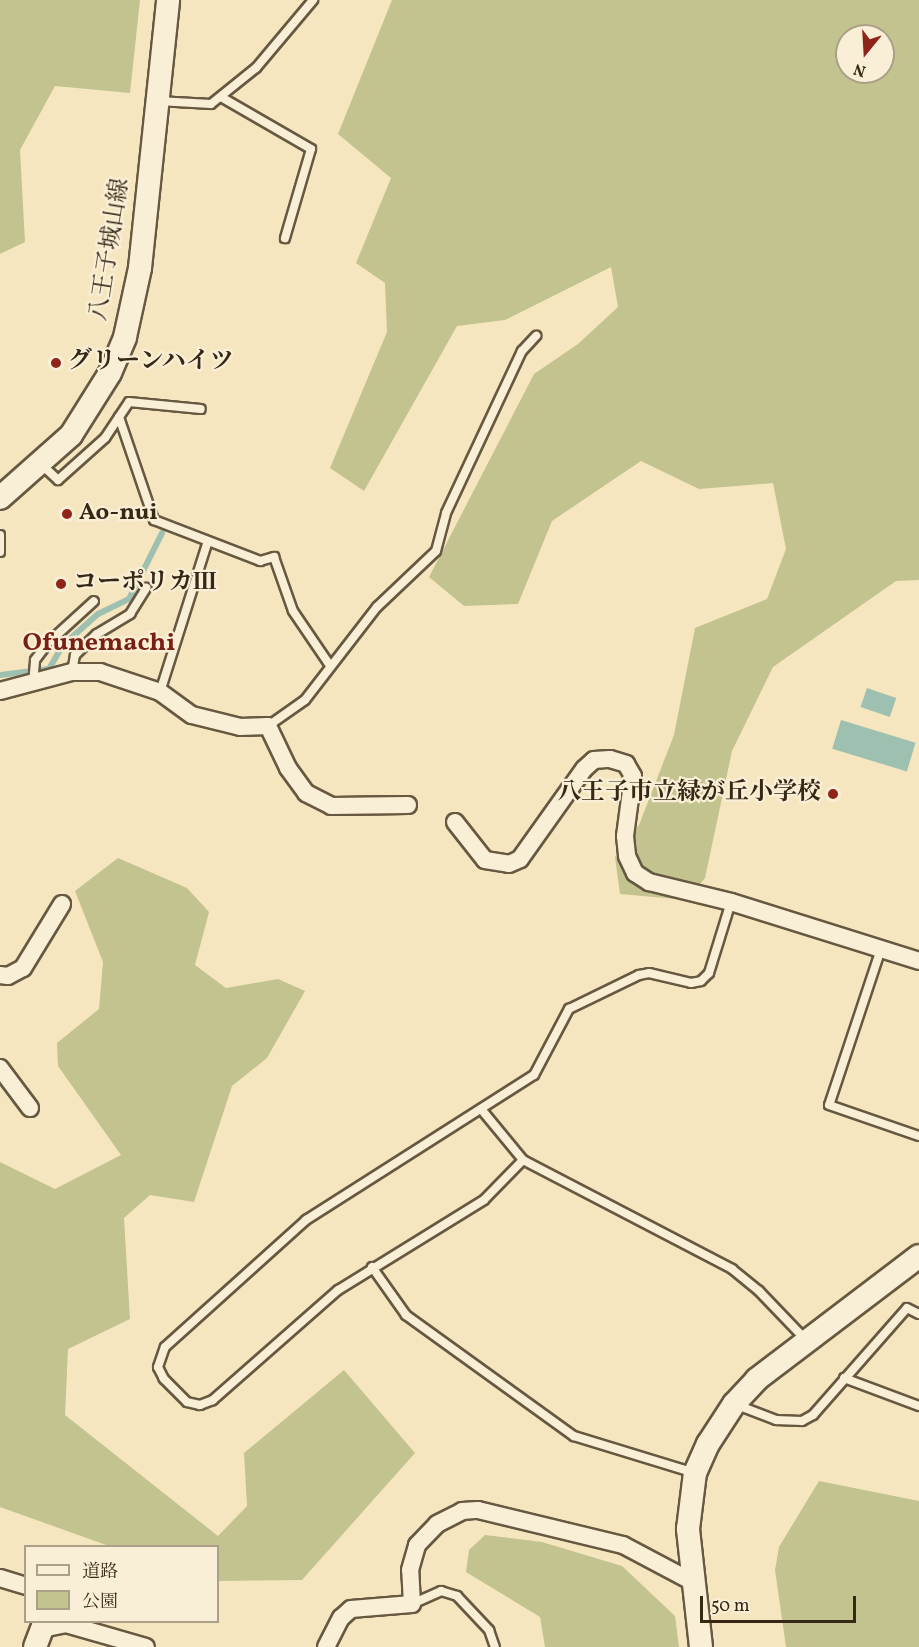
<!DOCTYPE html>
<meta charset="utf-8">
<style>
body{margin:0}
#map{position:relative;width:919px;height:1647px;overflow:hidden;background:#f6e6c0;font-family:Vollkorn,"Noto Serif JP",serif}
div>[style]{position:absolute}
.green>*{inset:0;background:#c2c38e}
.water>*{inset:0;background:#9dc0b0;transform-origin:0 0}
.stream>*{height:6px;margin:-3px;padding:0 3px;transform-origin:3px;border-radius:3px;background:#9dc0b0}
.roads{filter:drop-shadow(2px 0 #675840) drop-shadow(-2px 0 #675840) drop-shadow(0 2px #675840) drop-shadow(0 -2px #675840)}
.lane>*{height:8px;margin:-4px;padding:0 4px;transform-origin:4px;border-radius:4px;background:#f9efd6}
.street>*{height:16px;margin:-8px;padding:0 8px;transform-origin:8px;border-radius:8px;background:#f9efd6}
.secondary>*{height:22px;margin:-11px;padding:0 11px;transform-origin:11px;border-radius:11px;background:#f9efd6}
.dots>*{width:16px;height:16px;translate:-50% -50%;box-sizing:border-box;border:3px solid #f9efd6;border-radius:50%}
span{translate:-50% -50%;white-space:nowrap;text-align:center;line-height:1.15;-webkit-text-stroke:4.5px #f9efd6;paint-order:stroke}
.street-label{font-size:24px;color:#372815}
.poi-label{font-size:24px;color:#372815;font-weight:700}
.left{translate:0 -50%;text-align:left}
.right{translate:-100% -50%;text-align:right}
.neighbourhood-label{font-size:26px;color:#7a1f14;font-weight:700}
.legend{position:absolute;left:24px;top:1545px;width:195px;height:78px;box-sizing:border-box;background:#f9efd6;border:2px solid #ab9f89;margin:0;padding:8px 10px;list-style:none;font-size:18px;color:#372815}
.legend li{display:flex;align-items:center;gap:12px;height:30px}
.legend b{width:30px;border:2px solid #ab9f89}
.north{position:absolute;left:835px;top:24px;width:60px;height:60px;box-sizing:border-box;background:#f9efd6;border:2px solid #ab9f89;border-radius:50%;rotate:198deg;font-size:16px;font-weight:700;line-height:24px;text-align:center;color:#372815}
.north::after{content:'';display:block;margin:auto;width:21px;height:27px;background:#8f2418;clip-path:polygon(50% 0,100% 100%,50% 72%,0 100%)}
.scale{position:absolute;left:700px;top:1596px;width:156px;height:27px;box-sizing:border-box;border:3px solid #372815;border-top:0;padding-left:8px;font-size:18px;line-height:21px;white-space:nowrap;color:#372815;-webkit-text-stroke:4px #f9efd6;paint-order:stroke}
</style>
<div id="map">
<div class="green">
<i style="clip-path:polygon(0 0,140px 0,130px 93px,55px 86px,20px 150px,25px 242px,0 254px)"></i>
<i style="clip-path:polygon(evenodd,392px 0,919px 0,919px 580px,896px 581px,773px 667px,732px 751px,705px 878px,687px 900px,620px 894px,615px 857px,639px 825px,674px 735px,695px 628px,767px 599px,786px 549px,773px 483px,699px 489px,641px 461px,552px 521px,518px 604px,464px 606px,429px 577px,534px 374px,578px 344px,618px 307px,611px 267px,505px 320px,457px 326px,364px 491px,330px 468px,387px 332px,385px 283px,356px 263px,391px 178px,338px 134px,392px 0,847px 36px,883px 36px,883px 72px,847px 72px,847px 36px)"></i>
<i style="clip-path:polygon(118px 858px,187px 888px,209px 912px,195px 965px,226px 988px,278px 979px,305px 991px,267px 1058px,232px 1086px,194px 1202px,150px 1195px,124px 1218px,130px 1319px,68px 1349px,65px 1415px,218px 1536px,247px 1506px,244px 1453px,344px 1370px,415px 1453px,302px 1580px,218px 1581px,218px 1546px,109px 1546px,0 1507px,0 1162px,55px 1189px,121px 1155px,58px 1066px,57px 1043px,99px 1009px,103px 962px,75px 891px)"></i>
<i style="clip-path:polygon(819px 1481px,919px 1501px,919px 1647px,786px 1647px,775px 1570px,779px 1547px)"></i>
<i style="clip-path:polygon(485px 1535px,542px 1542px,622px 1566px,675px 1616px,679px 1647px,545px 1647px,540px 1617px,466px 1572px,469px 1550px)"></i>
</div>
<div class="water">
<i style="left:867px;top:688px;width:31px;height:20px;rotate:19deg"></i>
<i style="left:841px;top:720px;width:78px;height:30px;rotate:17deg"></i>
</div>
<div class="stream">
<i style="left:0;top:675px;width:49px;rotate:-7deg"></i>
<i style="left:49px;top:669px;width:28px;rotate:-60deg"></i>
<i style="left:63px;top:645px;width:47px;rotate:-41.5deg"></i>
<i style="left:98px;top:614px;width:34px;rotate:-26deg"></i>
<i style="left:129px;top:599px;width:74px;rotate:-63.4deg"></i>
</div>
<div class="roads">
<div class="lane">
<i style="left:221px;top:97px;width:104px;rotate:30deg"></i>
<i style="left:311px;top:149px;width:93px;rotate:106.3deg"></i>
<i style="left:158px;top:101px;width:53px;rotate:3.2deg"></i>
<i style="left:211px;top:104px;width:58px;rotate:-38.7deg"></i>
<i style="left:256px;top:68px;width:89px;rotate:-50deg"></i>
<i style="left:119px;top:417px;width:109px;rotate:71.2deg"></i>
<i style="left:154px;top:520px;width:114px;rotate:21.1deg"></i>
<i style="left:260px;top:561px;width:15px;rotate:-16deg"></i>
<i style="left:274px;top:557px;width:57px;rotate:70.6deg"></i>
<i style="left:293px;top:611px;width:64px;rotate:55.8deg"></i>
<i style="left:42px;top:465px;width:22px;rotate:43deg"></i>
<i style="left:58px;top:480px;width:63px;rotate:-41.8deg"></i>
<i style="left:105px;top:438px;width:43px;rotate:-56.3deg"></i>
<i style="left:129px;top:402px;width:72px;rotate:5.6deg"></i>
<i style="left:0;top:535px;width:17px;rotate:90deg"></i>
<i style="left:72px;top:672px;width:17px;rotate:-80deg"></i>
<i style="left:75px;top:655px;width:30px;rotate:-44deg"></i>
<i style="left:97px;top:634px;width:39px;rotate:-31deg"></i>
<i style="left:130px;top:614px;width:31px;rotate:-58deg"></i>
<i style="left:33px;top:684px;width:24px;rotate:-85deg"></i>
<i style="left:35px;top:660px;width:21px;rotate:-53deg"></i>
<i style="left:48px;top:643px;width:62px;rotate:-42.4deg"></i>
<i style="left:160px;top:692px;width:158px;rotate:-72.4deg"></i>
<i style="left:268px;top:726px;width:45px;rotate:-35.1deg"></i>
<i style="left:305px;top:700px;width:118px;rotate:-52.3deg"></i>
<i style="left:377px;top:607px;width:81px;rotate:-43.5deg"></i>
<i style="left:436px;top:551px;width:39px;rotate:-75deg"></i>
<i style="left:446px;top:513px;width:179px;rotate:-64.9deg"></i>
<i style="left:522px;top:351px;width:21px;rotate:-47deg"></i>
<i style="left:881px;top:949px;width:164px;rotate:108.4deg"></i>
<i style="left:829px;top:1105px;width:95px;rotate:19deg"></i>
<i style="left:481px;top:1109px;width:66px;rotate:50.5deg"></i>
<i style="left:523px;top:1160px;width:236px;rotate:27.5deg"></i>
<i style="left:732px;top:1269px;width:35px;rotate:39deg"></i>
<i style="left:759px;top:1291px;width:68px;rotate:46.2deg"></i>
<i style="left:523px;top:1160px;width:56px;rotate:134.3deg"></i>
<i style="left:484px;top:1200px;width:172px;rotate:148.3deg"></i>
<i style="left:338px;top:1290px;width:167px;rotate:138.7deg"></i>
<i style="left:213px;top:1400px;width:14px;rotate:159deg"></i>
<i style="left:200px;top:1405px;width:13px;rotate:-167deg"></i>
<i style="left:187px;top:1402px;width:33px;rotate:-135deg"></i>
<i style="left:164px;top:1379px;width:13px;rotate:-117deg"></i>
<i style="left:158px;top:1367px;width:21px;rotate:-71deg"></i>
<i style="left:165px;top:1347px;width:190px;rotate:-42deg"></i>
<i style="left:306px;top:1220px;width:270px;rotate:-32.5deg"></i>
<i style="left:534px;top:1075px;width:75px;rotate:-62.1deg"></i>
<i style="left:569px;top:1009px;width:78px;rotate:-25.9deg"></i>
<i style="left:639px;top:975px;width:10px;rotate:-11deg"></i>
<i style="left:649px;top:973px;width:43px;rotate:13.4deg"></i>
<i style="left:691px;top:983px;width:10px;rotate:-11deg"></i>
<i style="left:701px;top:981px;width:11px;rotate:-45deg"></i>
<i style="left:709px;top:973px;width:74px;rotate:-72.8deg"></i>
<i style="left:372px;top:1267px;width:59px;rotate:54.7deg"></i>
<i style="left:406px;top:1315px;width:207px;rotate:35.8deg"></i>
<i style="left:574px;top:1436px;width:127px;rotate:17deg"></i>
<i style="left:844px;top:1378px;width:80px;rotate:20.5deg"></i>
<i style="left:737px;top:1405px;width:42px;rotate:21deg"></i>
<i style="left:776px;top:1420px;width:26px;rotate:2deg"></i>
<i style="left:802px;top:1421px;width:13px;rotate:-29deg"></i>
<i style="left:813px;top:1415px;width:142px;rotate:-48.7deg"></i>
<i style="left:907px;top:1308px;width:13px;rotate:27deg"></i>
<i style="left:412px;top:1604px;width:32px;rotate:-24deg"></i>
<i style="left:441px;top:1591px;width:17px;rotate:17deg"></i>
<i style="left:457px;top:1596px;width:47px;rotate:46.7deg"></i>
<i style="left:489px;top:1630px;width:18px;rotate:71deg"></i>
</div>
<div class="street">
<i style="left:0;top:691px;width:74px;rotate:-14.8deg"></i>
<i style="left:72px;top:672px;width:28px"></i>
<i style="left:100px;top:672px;width:63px;rotate:18.4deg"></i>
<i style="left:160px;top:692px;width:39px;rotate:36deg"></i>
<i style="left:192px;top:715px;width:49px;rotate:14deg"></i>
<i style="left:240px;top:727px;width:28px;rotate:-2deg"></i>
<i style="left:268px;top:726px;width:47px;rotate:64.5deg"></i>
<i style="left:288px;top:768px;width:31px;rotate:54deg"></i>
<i style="left:306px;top:793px;width:28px;rotate:27deg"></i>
<i style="left:331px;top:806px;width:77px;rotate:-0.7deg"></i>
<i style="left:455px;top:822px;width:48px;rotate:51.7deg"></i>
<i style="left:485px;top:860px;width:24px;rotate:9deg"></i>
<i style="left:509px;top:864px;width:12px;rotate:-24deg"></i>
<i style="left:520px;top:859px;width:110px;rotate:-54.6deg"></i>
<i style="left:584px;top:769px;width:13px;rotate:-42deg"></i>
<i style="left:594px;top:760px;width:16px;rotate:-4deg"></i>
<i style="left:610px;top:759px;width:17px;rotate:17deg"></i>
<i style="left:626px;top:764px;width:14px;rotate:60deg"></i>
<i style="left:633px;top:776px;width:61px;rotate:97.6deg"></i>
<i style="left:625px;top:836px;width:20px;rotate:84deg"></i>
<i style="left:627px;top:856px;width:19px;rotate:65deg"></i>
<i style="left:635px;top:873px;width:17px;rotate:33deg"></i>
<i style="left:649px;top:882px;width:84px;rotate:13.7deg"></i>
<i style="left:731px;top:902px;width:197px;rotate:17.4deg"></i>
<i style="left:0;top:975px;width:8px;rotate:7deg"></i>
<i style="left:8px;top:976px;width:17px;rotate:-28deg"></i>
<i style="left:23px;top:968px;width:75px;rotate:-58.6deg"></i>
<i style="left:0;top:1068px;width:50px;rotate:53.1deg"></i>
<i style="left:0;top:1578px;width:27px;rotate:17deg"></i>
<i style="left:40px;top:1622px;width:7px;rotate:74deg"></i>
<i style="left:42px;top:1629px;width:25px;rotate:-12deg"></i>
<i style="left:66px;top:1624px;width:83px;rotate:16deg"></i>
<i style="left:326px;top:1647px;width:33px;rotate:-63deg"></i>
<i style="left:341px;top:1618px;width:13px;rotate:-42deg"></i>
<i style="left:351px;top:1609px;width:61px;rotate:-4.7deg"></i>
<i style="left:412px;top:1604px;width:34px;rotate:-93deg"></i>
<i style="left:410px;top:1570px;width:26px;rotate:-74deg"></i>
<i style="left:417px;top:1545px;width:29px;rotate:-46deg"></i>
<i style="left:437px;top:1524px;width:28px;rotate:-27deg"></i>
<i style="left:462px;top:1511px;width:16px;rotate:-4deg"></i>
<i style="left:478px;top:1510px;width:149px;rotate:13.6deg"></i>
<i style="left:623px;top:1545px;width:79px;rotate:27.9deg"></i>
</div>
<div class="secondary">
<i style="left:0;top:498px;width:95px;rotate:-41.6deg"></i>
<i style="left:71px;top:435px;width:73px;rotate:-57.8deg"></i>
<i style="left:110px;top:373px;width:39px;rotate:-67deg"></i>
<i style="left:125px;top:337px;width:71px;rotate:-77.7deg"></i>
<i style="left:140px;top:268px;width:269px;rotate:-84deg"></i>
<i style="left:35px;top:1647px;width:19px;rotate:-69deg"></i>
<i style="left:701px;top:1647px;width:119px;rotate:-96.3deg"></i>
<i style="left:688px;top:1529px;width:56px;rotate:-82.9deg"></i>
<i style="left:695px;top:1473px;width:32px;rotate:-66deg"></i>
<i style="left:708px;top:1444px;width:48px;rotate:-57deg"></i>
<i style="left:734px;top:1404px;width:34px;rotate:-47deg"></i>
<i style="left:757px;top:1379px;width:203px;rotate:-37.2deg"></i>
</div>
</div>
<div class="dots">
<i style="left:56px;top:363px;background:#8f2418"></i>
<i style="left:67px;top:514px;background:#8f2418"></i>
<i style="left:61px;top:584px;background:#8f2418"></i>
<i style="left:833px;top:794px;background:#8f2418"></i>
</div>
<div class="street-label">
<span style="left:111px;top:250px;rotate:-81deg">八王子城山線</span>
</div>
<div class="poi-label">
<span class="left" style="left:68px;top:363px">グリーンハイツ</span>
<span class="left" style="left:79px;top:514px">Ao-nui</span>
<span class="left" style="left:73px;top:584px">コーポリカⅢ</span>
<span class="right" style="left:821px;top:794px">八王子市立緑が丘小学校</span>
</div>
<div class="neighbourhood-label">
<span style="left:99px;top:644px">Ofunemachi</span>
</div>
<ul class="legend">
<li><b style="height:8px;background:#f9efd6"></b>道路</li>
<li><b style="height:16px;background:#c2c38e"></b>公園</li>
</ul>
<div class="north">N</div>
<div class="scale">50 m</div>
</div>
